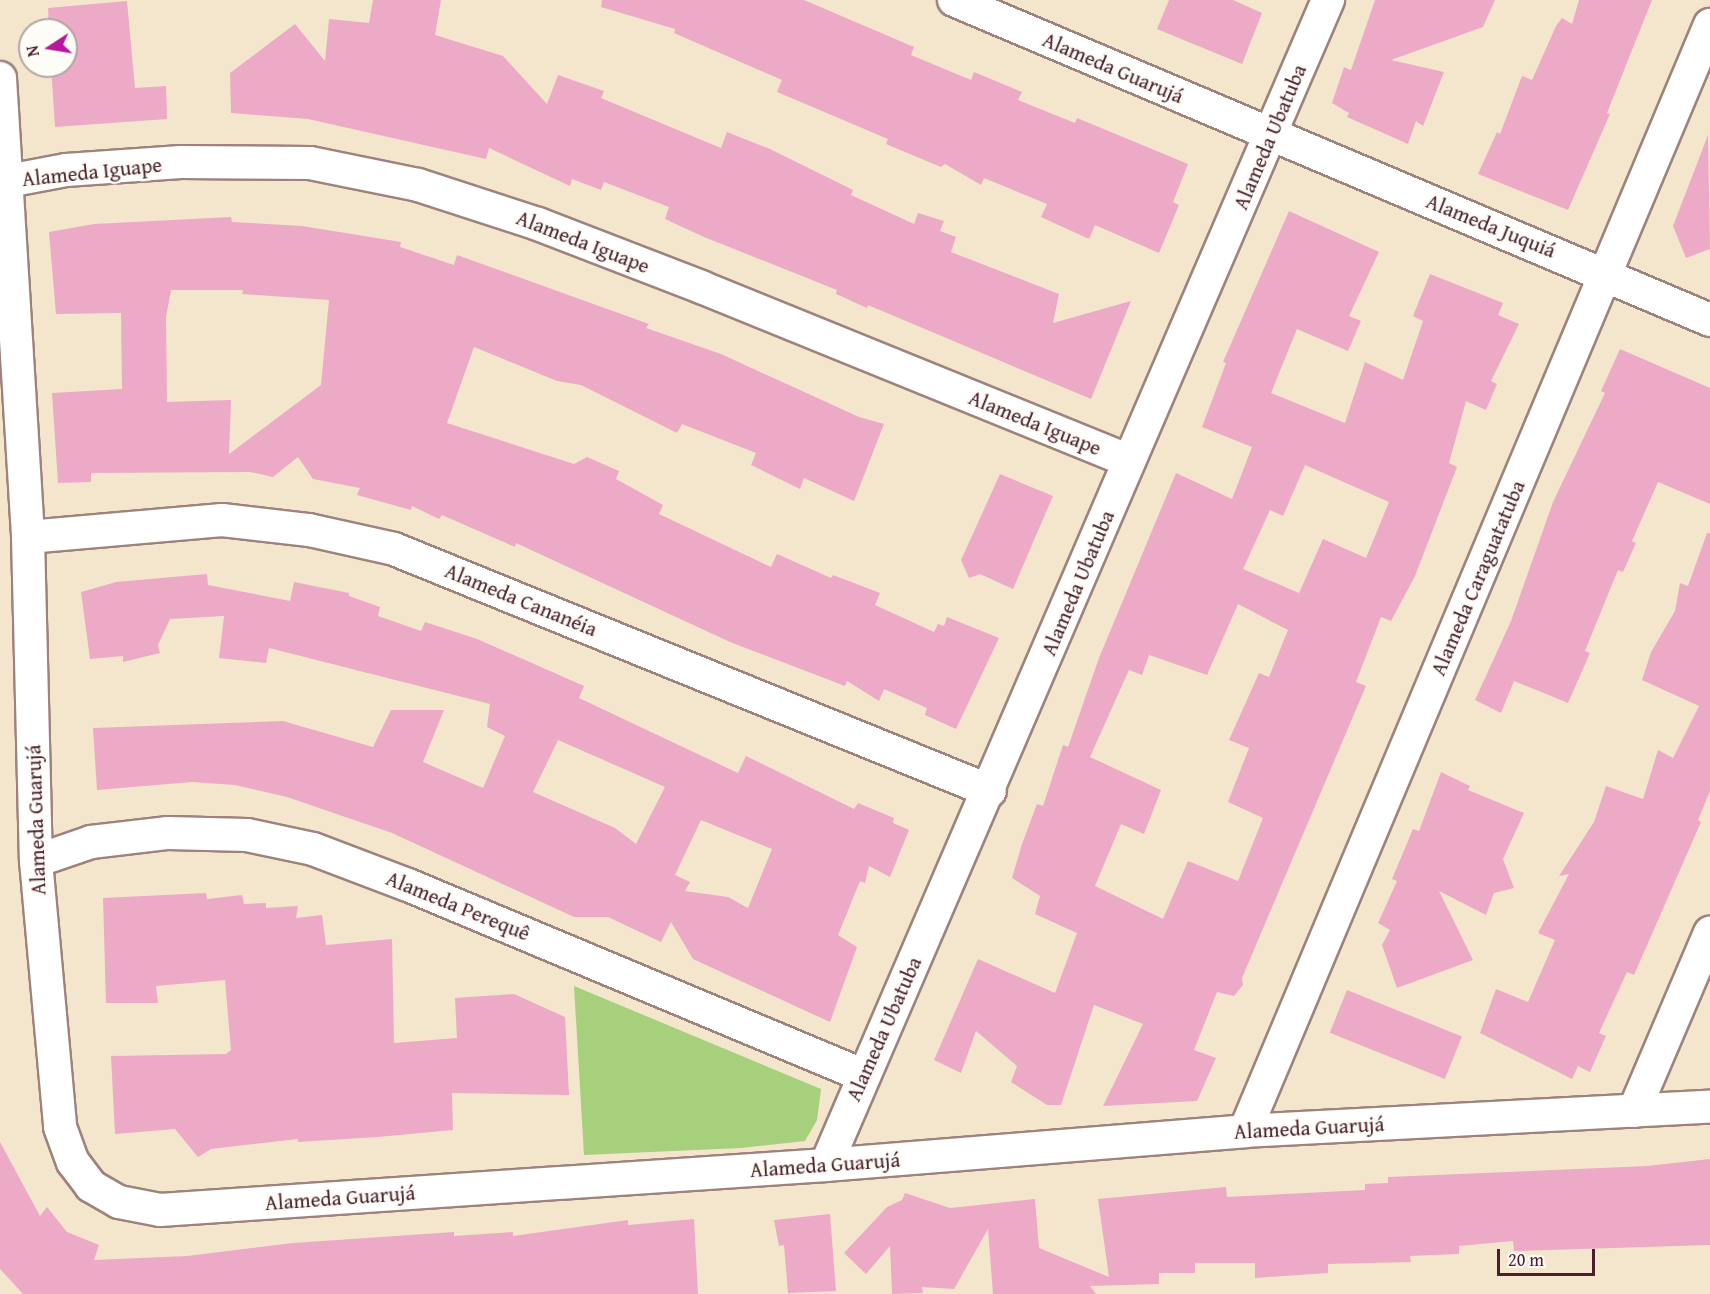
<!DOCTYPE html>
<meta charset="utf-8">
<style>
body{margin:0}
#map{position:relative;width:1710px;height:1294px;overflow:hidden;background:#f3e6cd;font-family:"Gentium Book Plus",serif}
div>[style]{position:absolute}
.green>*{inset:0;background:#a6d07b}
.building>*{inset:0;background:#ecaac7;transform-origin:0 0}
.roads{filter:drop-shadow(2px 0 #9e827c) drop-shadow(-2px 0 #9e827c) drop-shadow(0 2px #9e827c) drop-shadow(0 -2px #9e827c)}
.minor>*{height:32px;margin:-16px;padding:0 16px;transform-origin:16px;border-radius:16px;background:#fff}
span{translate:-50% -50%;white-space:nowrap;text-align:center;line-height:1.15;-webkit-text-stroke:5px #fdfcf7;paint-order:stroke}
.street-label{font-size:21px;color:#4a1f2b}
.north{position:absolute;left:18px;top:18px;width:60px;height:60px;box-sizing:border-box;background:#fdfcf7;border:2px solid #b5a4a5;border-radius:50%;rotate:258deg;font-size:16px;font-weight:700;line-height:24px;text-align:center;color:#4a1f2b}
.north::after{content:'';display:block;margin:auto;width:21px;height:27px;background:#b5179e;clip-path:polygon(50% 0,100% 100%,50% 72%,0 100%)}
.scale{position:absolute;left:1497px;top:1249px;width:98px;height:27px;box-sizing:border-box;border:3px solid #4a1f2b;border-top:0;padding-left:8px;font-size:18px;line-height:21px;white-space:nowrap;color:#4a1f2b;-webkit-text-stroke:4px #fdfcf7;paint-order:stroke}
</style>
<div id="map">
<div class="green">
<i style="clip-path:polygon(574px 986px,821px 1089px,817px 1120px,805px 1141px,741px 1148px,584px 1155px)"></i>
</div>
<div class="building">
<i style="clip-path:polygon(373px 0,441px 0,435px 35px,503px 56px,547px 104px,558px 75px,604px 91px,601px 98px,721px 148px,727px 132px,770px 149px,853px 190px,851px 195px,914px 224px,918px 213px,944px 221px,940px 231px,956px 237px,951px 252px,1059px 294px,1053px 323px,1131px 301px,1091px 399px,868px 305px,867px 308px,836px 294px,837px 290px,704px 237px,665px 219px,669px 207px,604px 182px,601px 190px,572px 179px,570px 186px,489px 148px,486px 159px,308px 119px,231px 113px,230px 73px,295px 24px,325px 61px,329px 19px,369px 23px)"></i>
<i style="clip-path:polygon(602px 0,804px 0,914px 47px,911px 55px,971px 80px,974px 72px,1022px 92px,1018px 100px,1075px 123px,1077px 118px,1188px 164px,1173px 202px,1179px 205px,1159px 253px,1095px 225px,1089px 239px,1041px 217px,1047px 204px,984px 178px,981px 185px,945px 164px,941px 167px,886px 144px,888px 139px,777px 92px,782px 80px,674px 33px,675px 29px,601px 7px)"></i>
<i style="clip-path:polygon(1169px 0,1233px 0,1262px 13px,1242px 64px,1157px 29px)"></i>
<i style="clip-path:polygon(1375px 0,1495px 0,1483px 27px,1391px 60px,1444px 72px,1423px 126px,1416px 121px,1408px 144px,1347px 117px,1349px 113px,1332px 103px,1344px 67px,1351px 70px)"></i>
<i style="clip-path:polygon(1579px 0,1652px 0,1607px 113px,1610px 114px,1568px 210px,1478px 174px,1497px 132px,1500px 134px,1522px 76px,1532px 80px,1556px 26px,1562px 18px,1572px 24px)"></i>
<i style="clip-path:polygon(127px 1px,135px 88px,166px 86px,167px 119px,55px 127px,51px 66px,66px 66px,66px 30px,49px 30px,48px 8px)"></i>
<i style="clip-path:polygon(1708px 135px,1710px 249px,1686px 258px,1673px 226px)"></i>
<i style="clip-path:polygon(evenodd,1289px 211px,1379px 252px,1349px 316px,1361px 321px,1348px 351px,1297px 329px,1271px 393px,1345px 423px,1365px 362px,1403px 380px,1423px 321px,1413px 316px,1430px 274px,1503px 303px,1498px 315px,1519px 324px,1491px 381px,1497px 384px,1486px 410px,1466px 401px,1449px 463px,1457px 467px,1415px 576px,1391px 621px,1381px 617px,1356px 682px,1366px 686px,1242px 978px,1243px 985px,1234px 996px,1217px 992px,1194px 1050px,1216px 1058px,1197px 1101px,1103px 1106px,1143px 1024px,1094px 1005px,1061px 1105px,1047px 1105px,1011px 1082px,1017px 1066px,976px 1031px,961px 1073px,934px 1060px,978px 959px,1055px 993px,1077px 933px,1035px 914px,1040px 896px,1012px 878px,1022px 844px,1037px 804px,1043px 806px,1063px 745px,1068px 747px,1099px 658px,1176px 473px,1232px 499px,1252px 447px,1202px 427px,1226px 363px,1223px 362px,1289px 211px,1305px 465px,1389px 502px,1366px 558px,1323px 539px,1299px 593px,1243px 569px,1270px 510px,1283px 516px,1305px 465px,1289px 211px,1238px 604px,1288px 630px,1269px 677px,1259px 673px,1229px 740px,1249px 748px,1228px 802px,1263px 818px,1238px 881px,1188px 861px,1163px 919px,1095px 886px,1121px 824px,1144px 834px,1161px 790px,1090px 757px,1129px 670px,1142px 675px,1149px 655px,1207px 675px,1238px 604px)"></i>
<i style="clip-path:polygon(evenodd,231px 217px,232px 222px,302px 226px,401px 242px,400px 247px,454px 265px,457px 255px,649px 324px,646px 328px,721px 354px,859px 417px,884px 424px,854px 501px,804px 478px,800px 489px,751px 465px,756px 453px,682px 424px,677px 433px,581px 385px,557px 381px,474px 347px,447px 423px,574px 464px,587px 457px,619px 471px,616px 479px,663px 505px,659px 514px,771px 567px,777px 554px,831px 578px,833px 575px,880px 593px,875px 605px,934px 632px,938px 624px,944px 626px,947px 617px,999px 638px,956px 729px,925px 715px,927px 708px,884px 689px,879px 701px,847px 681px,845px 686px,730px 642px,516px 543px,515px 547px,442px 515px,439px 519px,412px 506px,411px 510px,357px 495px,360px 488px,313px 479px,298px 457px,273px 477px,250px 472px,91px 473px,91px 482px,58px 483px,52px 393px,122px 389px,121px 313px,56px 314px,49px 232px,94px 224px,231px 217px,171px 290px,243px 290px,242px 294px,329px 300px,321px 385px,229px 454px,231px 400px,167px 402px,166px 317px,171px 290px)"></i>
<i style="clip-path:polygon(1620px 349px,1710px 388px,1710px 504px,1658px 482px,1632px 541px,1636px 543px,1623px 572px,1618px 570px,1611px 587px,1585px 651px,1590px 653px,1568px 703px,1514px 681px,1501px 713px,1475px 700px,1511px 621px,1553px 502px,1605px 393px,1601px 391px)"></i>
<i style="clip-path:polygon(1000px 474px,1053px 496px,1013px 589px,980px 574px,969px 578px,961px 560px)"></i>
<i style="clip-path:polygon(1707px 533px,1710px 533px,1710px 791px,1698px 820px,1701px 822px,1634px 975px,1627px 972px,1599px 1033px,1606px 1036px,1590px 1072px,1578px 1066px,1572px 1079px,1480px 1033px,1496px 989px,1528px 1002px,1555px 940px,1538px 933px,1569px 874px,1559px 876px,1594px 822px,1606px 786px,1643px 799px,1658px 750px,1673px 758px,1699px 706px,1642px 680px,1651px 652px,1675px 611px,1680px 583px,1688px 586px)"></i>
<i style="clip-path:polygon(evenodd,207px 574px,208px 585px,290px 601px,294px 582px,349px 593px,349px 596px,380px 607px,378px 616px,421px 631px,425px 622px,477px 639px,584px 686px,579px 698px,738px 773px,746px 756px,854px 809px,858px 803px,894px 818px,893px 823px,909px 830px,890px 877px,869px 866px,865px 883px,860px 881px,838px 935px,857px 947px,830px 1022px,693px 959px,671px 922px,661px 942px,608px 917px,574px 917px,392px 833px,287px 797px,235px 785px,192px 782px,97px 790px,93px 728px,283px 721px,373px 747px,391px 710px,444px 710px,423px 762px,483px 788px,505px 736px,487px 727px,490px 704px,269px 648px,266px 663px,219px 658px,224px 616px,170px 619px,158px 645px,160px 653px,123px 662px,123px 656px,90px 659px,81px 592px,116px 582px,207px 574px,558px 740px,665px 787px,636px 844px,615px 828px,533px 792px,558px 740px,207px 574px,701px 820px,772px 849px,748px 908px,728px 897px,685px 891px,690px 882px,675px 875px,701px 820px)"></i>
<i style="clip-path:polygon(1441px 772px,1470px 786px,1468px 790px,1524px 813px,1503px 859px,1514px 888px,1494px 893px,1486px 915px,1439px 891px,1473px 960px,1397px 988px,1382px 945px,1390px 930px,1378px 923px,1397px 881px,1392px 879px,1413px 829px,1419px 831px)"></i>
<i style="clip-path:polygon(206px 893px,207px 899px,242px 895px,244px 904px,266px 903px,266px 908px,298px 906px,296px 918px,322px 915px,326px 945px,392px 939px,394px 1043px,457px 1038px,455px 998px,514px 994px,565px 1017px,569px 1095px,452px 1093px,453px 1130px,378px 1137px,298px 1142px,298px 1139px,211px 1149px,198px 1157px,175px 1129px,115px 1134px,111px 1056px,226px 1054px,231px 1050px,225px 980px,156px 986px,158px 1003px,106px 1003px,103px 898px)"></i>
<i style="left:1347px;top:990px;width:124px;height:46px;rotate:22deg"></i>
<i style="clip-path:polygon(0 1142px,40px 1216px,47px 1207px,67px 1232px,99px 1245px,94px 1260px,187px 1256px,293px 1243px,454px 1232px,454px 1236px,513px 1232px,513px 1236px,628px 1220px,628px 1225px,694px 1219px,698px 1294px,23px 1294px,0 1269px)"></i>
<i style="clip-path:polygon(1710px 1159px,1710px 1245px,1514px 1251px,1513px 1241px,1459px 1246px,1459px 1254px,1410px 1256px,1411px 1262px,1328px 1264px,1328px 1273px,1255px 1278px,1255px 1263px,1195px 1263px,1195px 1273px,1159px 1273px,1159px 1284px,1090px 1286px,1096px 1294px,993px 1294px,988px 1229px,954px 1289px,922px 1287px,923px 1293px,892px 1294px,890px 1246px,866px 1274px,844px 1253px,887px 1207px,902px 1200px,905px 1193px,950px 1208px,1035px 1199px,1039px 1248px,1109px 1277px,1098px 1199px,1226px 1187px,1227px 1197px,1365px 1190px,1365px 1184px,1388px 1183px,1388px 1177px,1647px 1166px)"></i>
<i style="clip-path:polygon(830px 1214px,836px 1291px,788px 1293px,784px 1245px,779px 1246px,774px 1220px)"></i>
</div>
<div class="roads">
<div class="minor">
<i style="left:954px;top:0;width:821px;rotate:22.94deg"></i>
<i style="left:0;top:78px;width:460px;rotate:86.5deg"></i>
<i style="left:28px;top:537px;width:324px;rotate:88.6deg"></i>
<i style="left:36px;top:861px;width:267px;rotate:84.8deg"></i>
<i style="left:60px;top:1127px;width:37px;rotate:70deg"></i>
<i style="left:73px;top:1162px;width:30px;rotate:53deg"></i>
<i style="left:91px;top:1186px;width:32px;rotate:30deg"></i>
<i style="left:119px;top:1202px;width:42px;rotate:11deg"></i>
<i style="left:160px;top:1210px;width:668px;rotate:-3.87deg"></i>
<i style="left:826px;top:1165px;width:420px;rotate:-4.6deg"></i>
<i style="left:1245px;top:1131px;width:466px;rotate:-3deg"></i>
<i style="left:8px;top:181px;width:59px;rotate:-10.7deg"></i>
<i style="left:66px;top:170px;width:115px;rotate:-4deg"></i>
<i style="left:181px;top:162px;width:129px;rotate:0.4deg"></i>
<i style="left:310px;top:163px;width:110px;rotate:11.5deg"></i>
<i style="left:418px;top:185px;width:126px;rotate:18deg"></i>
<i style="left:538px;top:224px;width:175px;rotate:21.1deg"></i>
<i style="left:701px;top:287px;width:462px;rotate:22.1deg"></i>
<i style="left:28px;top:537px;width:195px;rotate:-5deg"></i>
<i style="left:222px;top:520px;width:88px;rotate:6.6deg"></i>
<i style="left:309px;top:530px;width:87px;rotate:12.6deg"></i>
<i style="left:394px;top:549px;width:643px;rotate:22.1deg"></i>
<i style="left:36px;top:861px;width:58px;rotate:-19.1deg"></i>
<i style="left:91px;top:842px;width:78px;rotate:-6.7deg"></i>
<i style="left:168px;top:833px;width:79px;rotate:1.5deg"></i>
<i style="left:247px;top:835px;width:67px;rotate:12deg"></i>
<i style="left:313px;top:849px;width:102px;rotate:20.8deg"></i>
<i style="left:408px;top:885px;width:493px;rotate:22.7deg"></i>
<i style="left:1634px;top:1111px;width:194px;rotate:-66.9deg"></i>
<i style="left:1245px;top:1131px;width:1200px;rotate:-67.2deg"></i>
<i style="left:826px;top:1165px;width:1269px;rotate:-66.69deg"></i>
</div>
</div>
<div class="street-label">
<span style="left:1113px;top:68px;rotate:23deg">Alameda Guarujá</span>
<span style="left:1270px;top:137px;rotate:-67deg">Alameda Ubatuba</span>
<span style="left:92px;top:172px;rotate:-6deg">Alameda Iguape</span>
<span style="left:1491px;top:226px;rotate:22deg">Alameda Juquiá</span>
<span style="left:583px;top:242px;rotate:21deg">Alameda Iguape</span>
<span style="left:1035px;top:423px;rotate:22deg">Alameda Iguape</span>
<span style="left:1478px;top:578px;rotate:-67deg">Alameda Caraguatatuba</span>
<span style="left:1078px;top:583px;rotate:-67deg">Alameda Ubatuba</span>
<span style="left:521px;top:600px;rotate:22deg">Alameda Cananéia</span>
<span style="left:36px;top:820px;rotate:-92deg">Alameda Guarujá</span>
<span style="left:458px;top:906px;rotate:22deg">Alameda Perequê</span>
<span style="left:884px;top:1029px;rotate:-66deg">Alameda Ubatuba</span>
<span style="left:1309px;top:1128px;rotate:-3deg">Alameda Guarujá</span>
<span style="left:825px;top:1165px;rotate:-4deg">Alameda Guarujá</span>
<span style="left:340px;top:1198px;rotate:-4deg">Alameda Guarujá</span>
</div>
<div class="north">N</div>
<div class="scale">20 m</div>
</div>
